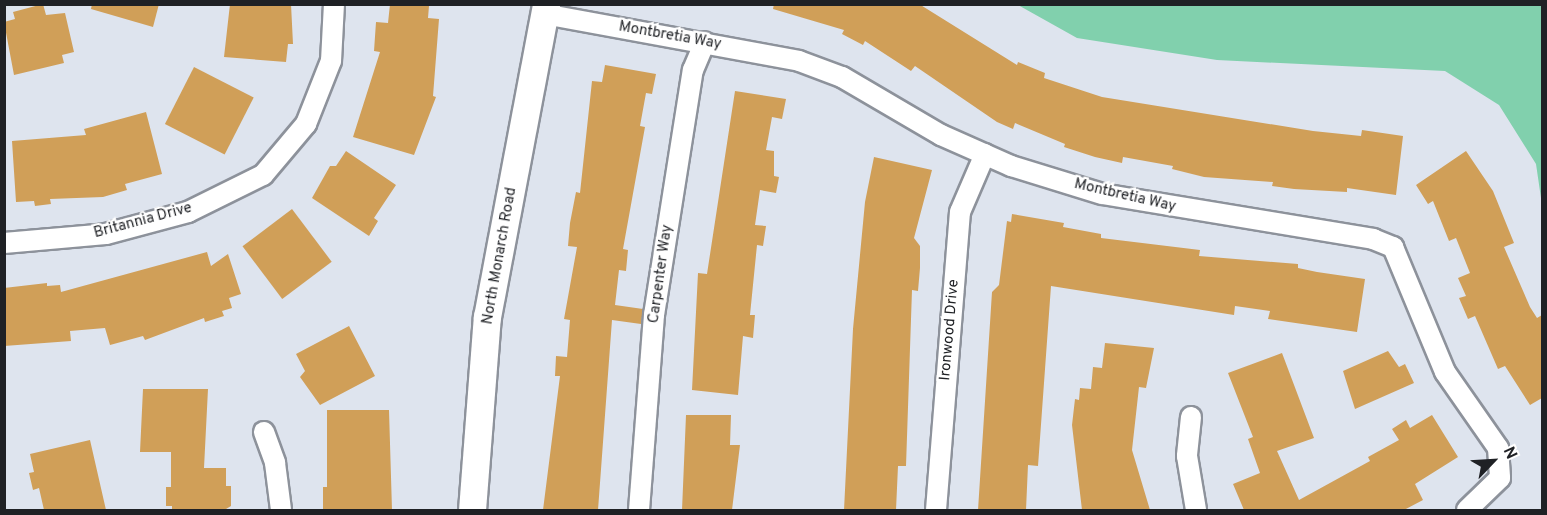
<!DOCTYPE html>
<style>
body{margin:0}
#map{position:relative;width:1547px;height:515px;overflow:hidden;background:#dee4ee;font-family:Overpass,sans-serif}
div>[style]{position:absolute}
.green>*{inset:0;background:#81d0ad}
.building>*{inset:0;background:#d09f58;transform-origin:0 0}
.roads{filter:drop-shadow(2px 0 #8d929b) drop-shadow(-2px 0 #8d929b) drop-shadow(0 2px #8d929b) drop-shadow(0 -2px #8d929b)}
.street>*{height:20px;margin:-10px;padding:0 10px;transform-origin:10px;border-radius:10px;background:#fff}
.secondary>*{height:27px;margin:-13.5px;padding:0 13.5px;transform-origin:13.5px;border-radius:13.5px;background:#fff}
span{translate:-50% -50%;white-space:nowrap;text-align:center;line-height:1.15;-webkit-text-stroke:4.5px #fff;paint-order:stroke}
.street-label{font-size:15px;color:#1f2125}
.frame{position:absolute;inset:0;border:6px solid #1f2125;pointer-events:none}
.north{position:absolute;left:1463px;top:431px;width:60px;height:60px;-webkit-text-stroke:4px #fff;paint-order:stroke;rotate:65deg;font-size:16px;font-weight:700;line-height:24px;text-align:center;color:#1f2125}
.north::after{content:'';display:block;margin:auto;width:21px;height:27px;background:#1f2125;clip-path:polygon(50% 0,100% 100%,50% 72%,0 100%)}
</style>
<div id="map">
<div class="green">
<i style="clip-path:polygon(1018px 5px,1542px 5px,1542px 205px,1536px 164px,1499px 105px,1445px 71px,1217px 60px,1077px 38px)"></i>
</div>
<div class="building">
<i style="clip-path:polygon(43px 4px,46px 15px,65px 13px,74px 52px,62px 55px,64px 63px,14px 75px,4px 22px,15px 19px,13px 12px)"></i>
<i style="clip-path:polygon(92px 4px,159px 4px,153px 27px,91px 9px)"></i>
<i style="clip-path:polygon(230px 4px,291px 4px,293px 44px,288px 44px,286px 62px,224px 57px)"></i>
<i style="clip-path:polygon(390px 4px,429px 6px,428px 18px,439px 19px,433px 96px,436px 97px,414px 155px,353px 137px,380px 52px,374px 51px,376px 22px,388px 23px)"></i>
<i style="clip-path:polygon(774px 4px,919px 4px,1017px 65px,1018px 62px,1045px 73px,1044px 78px,1102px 97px,1313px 131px,1361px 136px,1362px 130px,1403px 136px,1396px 195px,1347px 188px,1347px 192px,1294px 189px,1272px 186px,1273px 182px,1204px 177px,1172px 169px,1173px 166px,1123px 157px,1122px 163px,1095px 157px,1064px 147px,1065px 144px,1015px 123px,1013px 129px,997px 122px,915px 66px,911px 71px,865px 41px,863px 45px,842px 34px,844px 30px,773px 9px)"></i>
<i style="clip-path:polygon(605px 65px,656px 74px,652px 94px,646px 93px,640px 126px,645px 127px,623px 249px,628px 250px,626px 271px,619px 270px,615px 305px,643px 309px,641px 324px,612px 320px,598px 510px,543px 510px,560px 376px,555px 376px,556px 356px,567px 357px,570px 320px,564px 319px,577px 247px,568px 246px,570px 223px,576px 192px,580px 193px,592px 81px,602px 82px)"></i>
<i style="left:194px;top:67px;width:67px;height:64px;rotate:27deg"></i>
<i style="clip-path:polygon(735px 91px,786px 99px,782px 119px,772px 117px,766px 150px,774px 151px,774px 176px,779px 177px,776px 193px,760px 190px,755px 225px,766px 226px,763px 246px,757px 245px,750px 315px,755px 315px,753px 338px,743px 336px,738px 395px,692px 390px,698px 273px,707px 274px)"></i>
<i style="clip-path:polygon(146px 112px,162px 174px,125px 184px,127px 190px,103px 197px,50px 199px,51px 204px,35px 206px,34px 201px,16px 202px,12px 141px,86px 135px,84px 129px)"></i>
<i style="clip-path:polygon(346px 151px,396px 185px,374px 218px,378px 221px,369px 236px,312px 198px,330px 166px,336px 166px)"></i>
<i style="clip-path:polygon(1466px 151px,1493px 191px,1514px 243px,1504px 247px,1530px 307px,1537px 318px,1542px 315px,1542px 398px,1530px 405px,1505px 366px,1498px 369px,1475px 316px,1468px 319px,1459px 298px,1466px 296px,1458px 278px,1470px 273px,1456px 238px,1449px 241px,1433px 201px,1428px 204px,1416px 185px)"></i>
<i style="clip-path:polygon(874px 157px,932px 170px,914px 238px,920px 246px,920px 268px,918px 291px,912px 290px,906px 466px,898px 466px,896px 510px,844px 510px,853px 329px,865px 202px)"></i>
<i style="left:292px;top:209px;width:66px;height:62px;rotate:53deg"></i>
<i style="clip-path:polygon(1012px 214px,1064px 223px,1063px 227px,1101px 234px,1101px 238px,1200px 250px,1199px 256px,1298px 264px,1298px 268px,1317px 272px,1365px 279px,1357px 332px,1268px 319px,1270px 311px,1235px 306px,1234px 315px,1051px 286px,1038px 466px,1028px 465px,1026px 510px,978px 510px,992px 292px,999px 285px,1007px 221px,1011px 222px)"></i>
<i style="clip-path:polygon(207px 252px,211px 266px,228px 254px,241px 294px,229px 298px,232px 308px,222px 311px,224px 316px,205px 322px,204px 318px,145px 340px,143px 336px,110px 345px,105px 328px,70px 331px,71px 341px,4px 346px,4px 288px,47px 283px,47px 286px,60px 285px,61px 292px)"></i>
<i style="clip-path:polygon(349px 326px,375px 376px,320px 405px,300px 377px,305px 371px,296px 354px)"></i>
<i style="clip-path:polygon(1105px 343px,1154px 348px,1146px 388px,1139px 387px,1132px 450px,1150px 510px,1082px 510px,1072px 425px,1075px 399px,1079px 400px,1080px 388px,1091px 389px,1093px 367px,1102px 368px)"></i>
<i style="clip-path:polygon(1388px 351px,1399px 367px,1405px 364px,1414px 383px,1355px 409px,1343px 371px)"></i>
<i style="clip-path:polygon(1282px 353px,1314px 438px,1277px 451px,1299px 500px,1370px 461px,1368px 457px,1399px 440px,1392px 429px,1406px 420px,1410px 428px,1432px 415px,1458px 457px,1415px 484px,1423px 500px,1404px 510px,1244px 510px,1233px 484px,1260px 473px,1248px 439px,1253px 437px,1228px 373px)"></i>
<i style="clip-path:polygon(143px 389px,208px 389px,204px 468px,226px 468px,226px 486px,231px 486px,231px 506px,226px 509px,172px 510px,172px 506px,166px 506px,166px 487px,171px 487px,171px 452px,140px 452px)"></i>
<i style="clip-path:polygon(327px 410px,389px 410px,392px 510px,323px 510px,323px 487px,327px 487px)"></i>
<i style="clip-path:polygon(686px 415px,731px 415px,730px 445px,740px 445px,732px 510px,682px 510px)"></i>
<i style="clip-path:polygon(90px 440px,106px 510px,44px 510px,39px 488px,33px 490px,29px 473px,34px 472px,30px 454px)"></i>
</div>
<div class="roads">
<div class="street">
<i style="left:544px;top:14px;width:259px;rotate:10.4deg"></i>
<i style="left:799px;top:61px;width:46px;rotate:20.4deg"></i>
<i style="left:842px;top:77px;width:115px;rotate:30.4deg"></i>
<i style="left:941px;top:135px;width:77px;rotate:23.9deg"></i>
<i style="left:1011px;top:166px;width:95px;rotate:17.1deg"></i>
<i style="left:1102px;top:194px;width:275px;rotate:9.4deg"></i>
<i style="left:1373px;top:239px;width:22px;rotate:22deg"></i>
<i style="left:1393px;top:247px;width:135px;rotate:67.4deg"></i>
<i style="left:1445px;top:372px;width:93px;rotate:55.1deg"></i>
<i style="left:1498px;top:448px;width:30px;rotate:86deg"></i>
<i style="left:1500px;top:478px;width:46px;rotate:135.9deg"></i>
<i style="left:4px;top:243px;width:102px;rotate:-5deg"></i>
<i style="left:106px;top:234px;width:85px;rotate:-15deg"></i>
<i style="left:188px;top:212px;width:84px;rotate:-26.3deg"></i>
<i style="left:263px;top:175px;width:67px;rotate:-49.9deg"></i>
<i style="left:306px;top:124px;width:68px;rotate:-68.4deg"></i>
<i style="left:331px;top:61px;width:57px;rotate:-87deg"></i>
<i style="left:1191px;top:417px;width:39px;rotate:96deg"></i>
<i style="left:1187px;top:456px;width:55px;rotate:80.5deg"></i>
<i style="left:264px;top:432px;width:33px;rotate:70deg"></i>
<i style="left:275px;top:463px;width:47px;rotate:82.7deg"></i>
<i style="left:639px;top:510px;width:196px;rotate:-85.6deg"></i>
<i style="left:654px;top:315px;width:248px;rotate:-81deg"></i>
<i style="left:693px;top:70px;width:30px;rotate:-67deg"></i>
<i style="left:936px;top:510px;width:299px;rotate:-85.4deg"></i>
<i style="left:960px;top:212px;width:63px;rotate:-66.7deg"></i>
</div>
<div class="secondary">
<i style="left:472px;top:510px;width:194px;rotate:-85.6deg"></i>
<i style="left:487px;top:317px;width:319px;rotate:-79.3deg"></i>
</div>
</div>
<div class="street-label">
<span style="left:670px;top:36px;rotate:10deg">Montbretia Way</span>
<span style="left:1125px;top:196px;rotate:13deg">Montbretia Way</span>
<span style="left:143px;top:221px;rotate:-15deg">Britannia Drive</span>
<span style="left:500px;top:256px;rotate:-80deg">North Monarch Road</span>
<span style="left:661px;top:274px;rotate:-82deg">Carpenter Way</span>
<span style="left:950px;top:330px;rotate:-85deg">Ironwood Drive</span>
</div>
<div class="frame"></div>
<div class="north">N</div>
</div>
